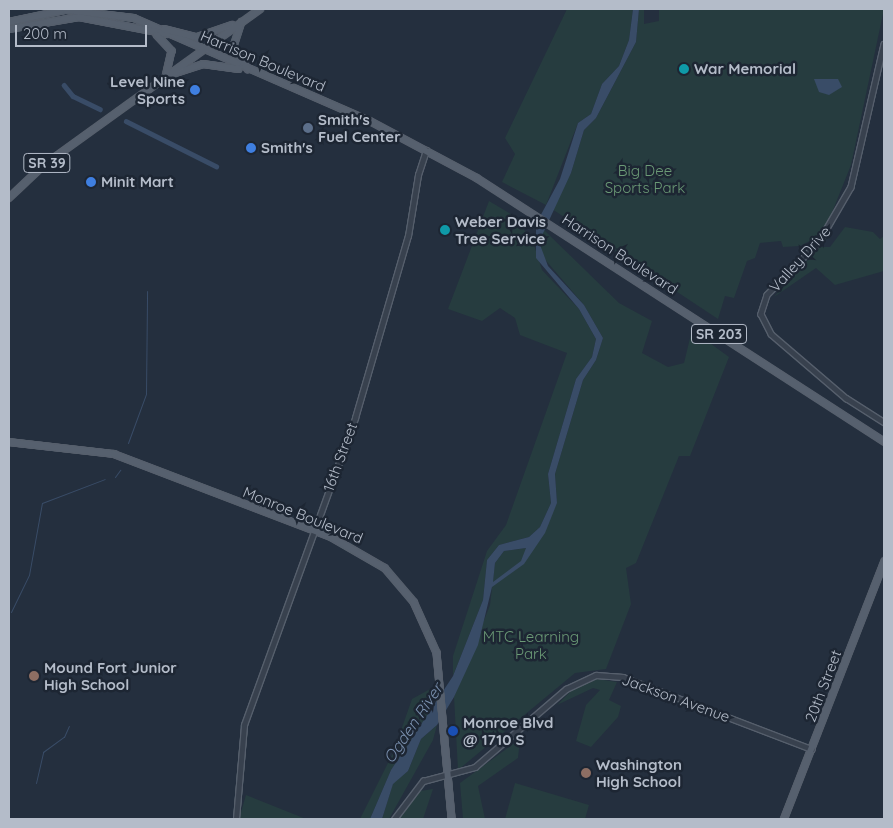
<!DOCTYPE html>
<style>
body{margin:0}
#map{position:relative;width:893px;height:828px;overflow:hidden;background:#242f3e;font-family:Quicksand,sans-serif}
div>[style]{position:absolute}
.green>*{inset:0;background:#263c3f}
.water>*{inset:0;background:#394c67}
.stream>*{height:1px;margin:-0.5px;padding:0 0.5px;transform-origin:0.5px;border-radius:0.5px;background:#394c67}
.canal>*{height:4.5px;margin:-2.25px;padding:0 2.25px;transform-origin:2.25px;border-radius:2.25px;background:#394c67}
.roads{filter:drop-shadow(1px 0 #565f6c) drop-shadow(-1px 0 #565f6c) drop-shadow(0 1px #565f6c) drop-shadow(0 -1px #565f6c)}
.minor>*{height:4.5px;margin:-2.25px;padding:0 2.25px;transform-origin:2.25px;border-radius:2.25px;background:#38414e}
.major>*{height:5.5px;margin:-2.75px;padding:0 2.75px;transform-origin:2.75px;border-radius:2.75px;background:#56606e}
.dots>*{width:14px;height:14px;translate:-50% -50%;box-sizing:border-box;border:2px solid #1d2633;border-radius:50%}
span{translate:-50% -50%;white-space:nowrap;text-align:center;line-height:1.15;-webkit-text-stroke:5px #1d2633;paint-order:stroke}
.shield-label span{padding:1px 4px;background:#1d2633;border:1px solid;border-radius:4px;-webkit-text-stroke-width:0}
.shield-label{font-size:14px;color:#b4bcc9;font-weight:700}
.street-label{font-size:15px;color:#b4bcc9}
.poi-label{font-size:15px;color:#b4bcc9;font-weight:700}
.left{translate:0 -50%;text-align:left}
.right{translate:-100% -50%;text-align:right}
.park-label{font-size:15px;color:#6b9a76}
.water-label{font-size:16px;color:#7c92b1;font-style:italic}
.frame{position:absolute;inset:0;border:10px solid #b4bcc9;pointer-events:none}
.scale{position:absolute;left:15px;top:25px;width:132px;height:22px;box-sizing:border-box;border:2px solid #b4bcc9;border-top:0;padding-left:6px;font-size:15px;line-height:18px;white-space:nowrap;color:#b4bcc9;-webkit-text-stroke:4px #1d2633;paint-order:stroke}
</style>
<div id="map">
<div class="green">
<i style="clip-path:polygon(567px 9px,633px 9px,629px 40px,619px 66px,602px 84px,591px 114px,578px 123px,546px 205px,502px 182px,515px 154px,505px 138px)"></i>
<i style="clip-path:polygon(639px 9px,644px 9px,644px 24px,659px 21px,659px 9px,884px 9px,851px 165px,829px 220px,815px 238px,800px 246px,783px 247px,781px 241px,760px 243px,755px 258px,747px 261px,734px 298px,725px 296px,718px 319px,552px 209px,571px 173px,584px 130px,596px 118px,636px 42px)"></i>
<i style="clip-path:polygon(489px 201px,514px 216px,533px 242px,542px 270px,579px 309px,596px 339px,592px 357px,576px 379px,548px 474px,551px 503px,540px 527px,529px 537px,499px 545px,487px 560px,483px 600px,453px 676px,453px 656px,487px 551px,506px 525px,567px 353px,520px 335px,515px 318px,500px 308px,482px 321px,448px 309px)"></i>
<i style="clip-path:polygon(845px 227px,873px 232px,880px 239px,884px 236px,884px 271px,835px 285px,816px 268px,774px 297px,820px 247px,830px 247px)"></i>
<i style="clip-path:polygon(543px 229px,619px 303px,652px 321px,642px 353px,668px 367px,684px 363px,692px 330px,729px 357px,690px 456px,679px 456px,636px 563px,626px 568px,631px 604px,606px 669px,575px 673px,458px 770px,454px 697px,490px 605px,495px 563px,504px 551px,534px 547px,557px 503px,555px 474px,583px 380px,596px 360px,603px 338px,584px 305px,542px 256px,539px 242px)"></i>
<i style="clip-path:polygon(597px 679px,617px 682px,609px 700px,621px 706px,618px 717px,591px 747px,576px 741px,586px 705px,600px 690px,593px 688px,557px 705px,571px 691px)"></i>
<i style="clip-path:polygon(432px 688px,434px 709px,391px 770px,370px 819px,360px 819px,393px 753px,412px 699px)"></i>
<i style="clip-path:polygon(437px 725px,433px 740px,389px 819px,382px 819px,393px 783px,408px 771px,421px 739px)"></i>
<i style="clip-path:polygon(520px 739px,518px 758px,478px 786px,485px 819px,463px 819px,460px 783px)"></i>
<i style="clip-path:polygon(515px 783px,589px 805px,585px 819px,505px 819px)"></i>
<i style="clip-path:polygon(433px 789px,423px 819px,399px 819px,420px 791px)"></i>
<i style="clip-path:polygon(246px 795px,306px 819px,239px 819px)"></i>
</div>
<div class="water">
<i style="clip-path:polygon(evenodd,633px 9px,639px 9px,636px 42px,596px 118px,584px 130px,571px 173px,539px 242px,548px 266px,584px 305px,603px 338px,596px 360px,583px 380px,555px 474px,557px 503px,545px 533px,524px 564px,492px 587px,478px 645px,454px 697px,437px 725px,421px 739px,408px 771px,393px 784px,382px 819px,370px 819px,391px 770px,453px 676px,483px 600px,487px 560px,499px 545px,529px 537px,540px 527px,551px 503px,548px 474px,576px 379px,592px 357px,596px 339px,579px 309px,536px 258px,536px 224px,560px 179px,578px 123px,591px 114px,602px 84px,619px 66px,629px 40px,633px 9px,526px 548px,521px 561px,493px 582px,495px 563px,504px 551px,526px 548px)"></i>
<i style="clip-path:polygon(814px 79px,838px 79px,842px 87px,829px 95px,819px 92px)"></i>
</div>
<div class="stream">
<i style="left:128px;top:443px;width:52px;rotate:-69.8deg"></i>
<i style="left:146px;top:394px;width:103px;rotate:-89.4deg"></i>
<i style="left:115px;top:477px;width:9px;rotate:-54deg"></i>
<i style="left:11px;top:612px;width:41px;rotate:-64.1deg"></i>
<i style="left:29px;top:575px;width:73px;rotate:-79.8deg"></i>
<i style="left:42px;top:503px;width:67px;rotate:-20.9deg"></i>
<i style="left:36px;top:783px;width:32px;rotate:-77deg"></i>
<i style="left:43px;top:752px;width:26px;rotate:-36deg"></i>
<i style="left:64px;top:737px;width:12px;rotate:-66deg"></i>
</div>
<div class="canal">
<i style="left:64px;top:85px;width:14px;rotate:51deg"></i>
<i style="left:73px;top:96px;width:30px;rotate:26deg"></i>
<i style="left:126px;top:121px;width:101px;rotate:26.6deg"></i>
</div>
<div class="roads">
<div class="minor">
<i style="left:884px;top:44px;width:147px;rotate:103deg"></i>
<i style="left:851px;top:187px;width:64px;rotate:120.2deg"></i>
<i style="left:819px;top:242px;width:74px;rotate:134.5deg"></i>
<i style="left:767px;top:295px;width:20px;rotate:108deg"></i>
<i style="left:761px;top:314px;width:22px;rotate:63deg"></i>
<i style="left:771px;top:334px;width:99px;rotate:40.5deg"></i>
<i style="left:846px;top:398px;width:45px;rotate:32.3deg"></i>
<i style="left:236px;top:819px;width:94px;rotate:-85.1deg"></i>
<i style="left:244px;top:725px;width:326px;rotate:-70.1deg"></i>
<i style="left:355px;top:418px;width:190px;rotate:-73.8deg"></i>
<i style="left:408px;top:236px;width:62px;rotate:-80.7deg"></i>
<i style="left:418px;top:175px;width:26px;rotate:-72deg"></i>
<i style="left:394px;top:819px;width:48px;rotate:-52.7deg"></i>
<i style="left:423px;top:781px;width:54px;rotate:-15.1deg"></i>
<i style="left:475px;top:767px;width:120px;rotate:-40.6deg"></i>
<i style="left:566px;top:689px;width:33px;rotate:-25deg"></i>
<i style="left:596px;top:675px;width:27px;rotate:4deg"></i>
<i style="left:623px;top:677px;width:202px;rotate:20.9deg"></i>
</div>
<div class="major">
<i style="left:9px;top:22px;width:58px;rotate:-11.9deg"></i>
<i style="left:66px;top:10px;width:68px;rotate:6.7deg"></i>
<i style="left:134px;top:18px;width:257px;rotate:23.6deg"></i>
<i style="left:370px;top:121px;width:121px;rotate:28deg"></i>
<i style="left:477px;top:178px;width:485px;rotate:32.9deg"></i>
<i style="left:242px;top:22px;width:25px;rotate:108deg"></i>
<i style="left:234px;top:46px;width:27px;rotate:59deg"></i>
<i style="left:9px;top:29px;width:71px;rotate:-9.7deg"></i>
<i style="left:79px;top:17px;width:90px;rotate:10.9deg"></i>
<i style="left:164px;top:29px;width:34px;rotate:14deg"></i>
<i style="left:197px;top:37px;width:37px;rotate:-19deg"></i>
<i style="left:157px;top:35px;width:22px;rotate:47deg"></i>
<i style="left:172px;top:51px;width:26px;rotate:103deg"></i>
<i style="left:173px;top:74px;width:32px;rotate:-18deg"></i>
<i style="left:203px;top:64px;width:36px;rotate:8deg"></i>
<i style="left:9px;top:198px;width:48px;rotate:-43.3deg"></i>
<i style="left:44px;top:165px;width:266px;rotate:-35.8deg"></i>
<i style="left:9px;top:442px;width:106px;rotate:6.5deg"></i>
<i style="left:114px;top:454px;width:232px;rotate:20.9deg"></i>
<i style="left:331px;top:537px;width:62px;rotate:29.9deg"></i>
<i style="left:385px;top:568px;width:45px;rotate:49.5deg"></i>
<i style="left:414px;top:602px;width:56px;rotate:65.7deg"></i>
<i style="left:437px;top:653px;width:167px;rotate:84.8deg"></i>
<i style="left:784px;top:819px;width:276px;rotate:-68.7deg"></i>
</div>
</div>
<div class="dots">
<i style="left:684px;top:69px;background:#0f9aa8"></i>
<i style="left:195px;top:90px;background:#3f7fe0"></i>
<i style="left:308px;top:128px;background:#5c6f8a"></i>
<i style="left:251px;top:148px;background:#3f7fe0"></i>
<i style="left:91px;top:182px;background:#3f7fe0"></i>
<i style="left:445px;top:230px;background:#0f9aa8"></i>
<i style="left:34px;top:676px;background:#8d6e63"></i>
<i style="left:453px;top:731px;background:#1a4fb4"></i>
<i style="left:586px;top:773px;background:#8d6e63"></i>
</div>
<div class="shield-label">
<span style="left:47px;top:163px">SR 39</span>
<span style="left:719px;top:334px">SR 203</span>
</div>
<div class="street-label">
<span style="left:263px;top:61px;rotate:23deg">Harrison Boulevard</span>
<span style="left:620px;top:254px;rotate:33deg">Harrison Boulevard</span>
<span style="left:800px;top:259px;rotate:-48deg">Valley Drive</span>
<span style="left:340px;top:457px;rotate:-70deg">16th Street</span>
<span style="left:303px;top:515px;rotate:22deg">Monroe Boulevard</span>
<span style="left:823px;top:686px;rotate:-69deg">20th Street</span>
<span style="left:676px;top:698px;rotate:20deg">Jackson Avenue</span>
</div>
<div class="poi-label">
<span class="left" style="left:694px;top:69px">War Memorial</span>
<span class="right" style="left:185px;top:90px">Level Nine<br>Sports</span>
<span class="left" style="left:318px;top:128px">Smith's<br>Fuel Center</span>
<span class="left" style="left:261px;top:148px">Smith's</span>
<span class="left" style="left:101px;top:182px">Minit Mart</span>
<span class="left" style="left:455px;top:230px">Weber Davis<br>Tree Service</span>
<span class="left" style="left:44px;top:676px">Mound Fort Junior<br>High School</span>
<span class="left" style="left:463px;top:731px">Monroe Blvd<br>@ 1710 S</span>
<span class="left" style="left:596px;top:773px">Washington<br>High School</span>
</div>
<div class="park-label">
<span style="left:645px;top:179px">Big Dee<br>Sports Park</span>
<span style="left:531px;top:645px">MTC Learning<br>Park</span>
</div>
<div class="water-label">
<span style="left:413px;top:723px;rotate:-56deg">Ogden River</span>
</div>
<div class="frame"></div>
<div class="scale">200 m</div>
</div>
